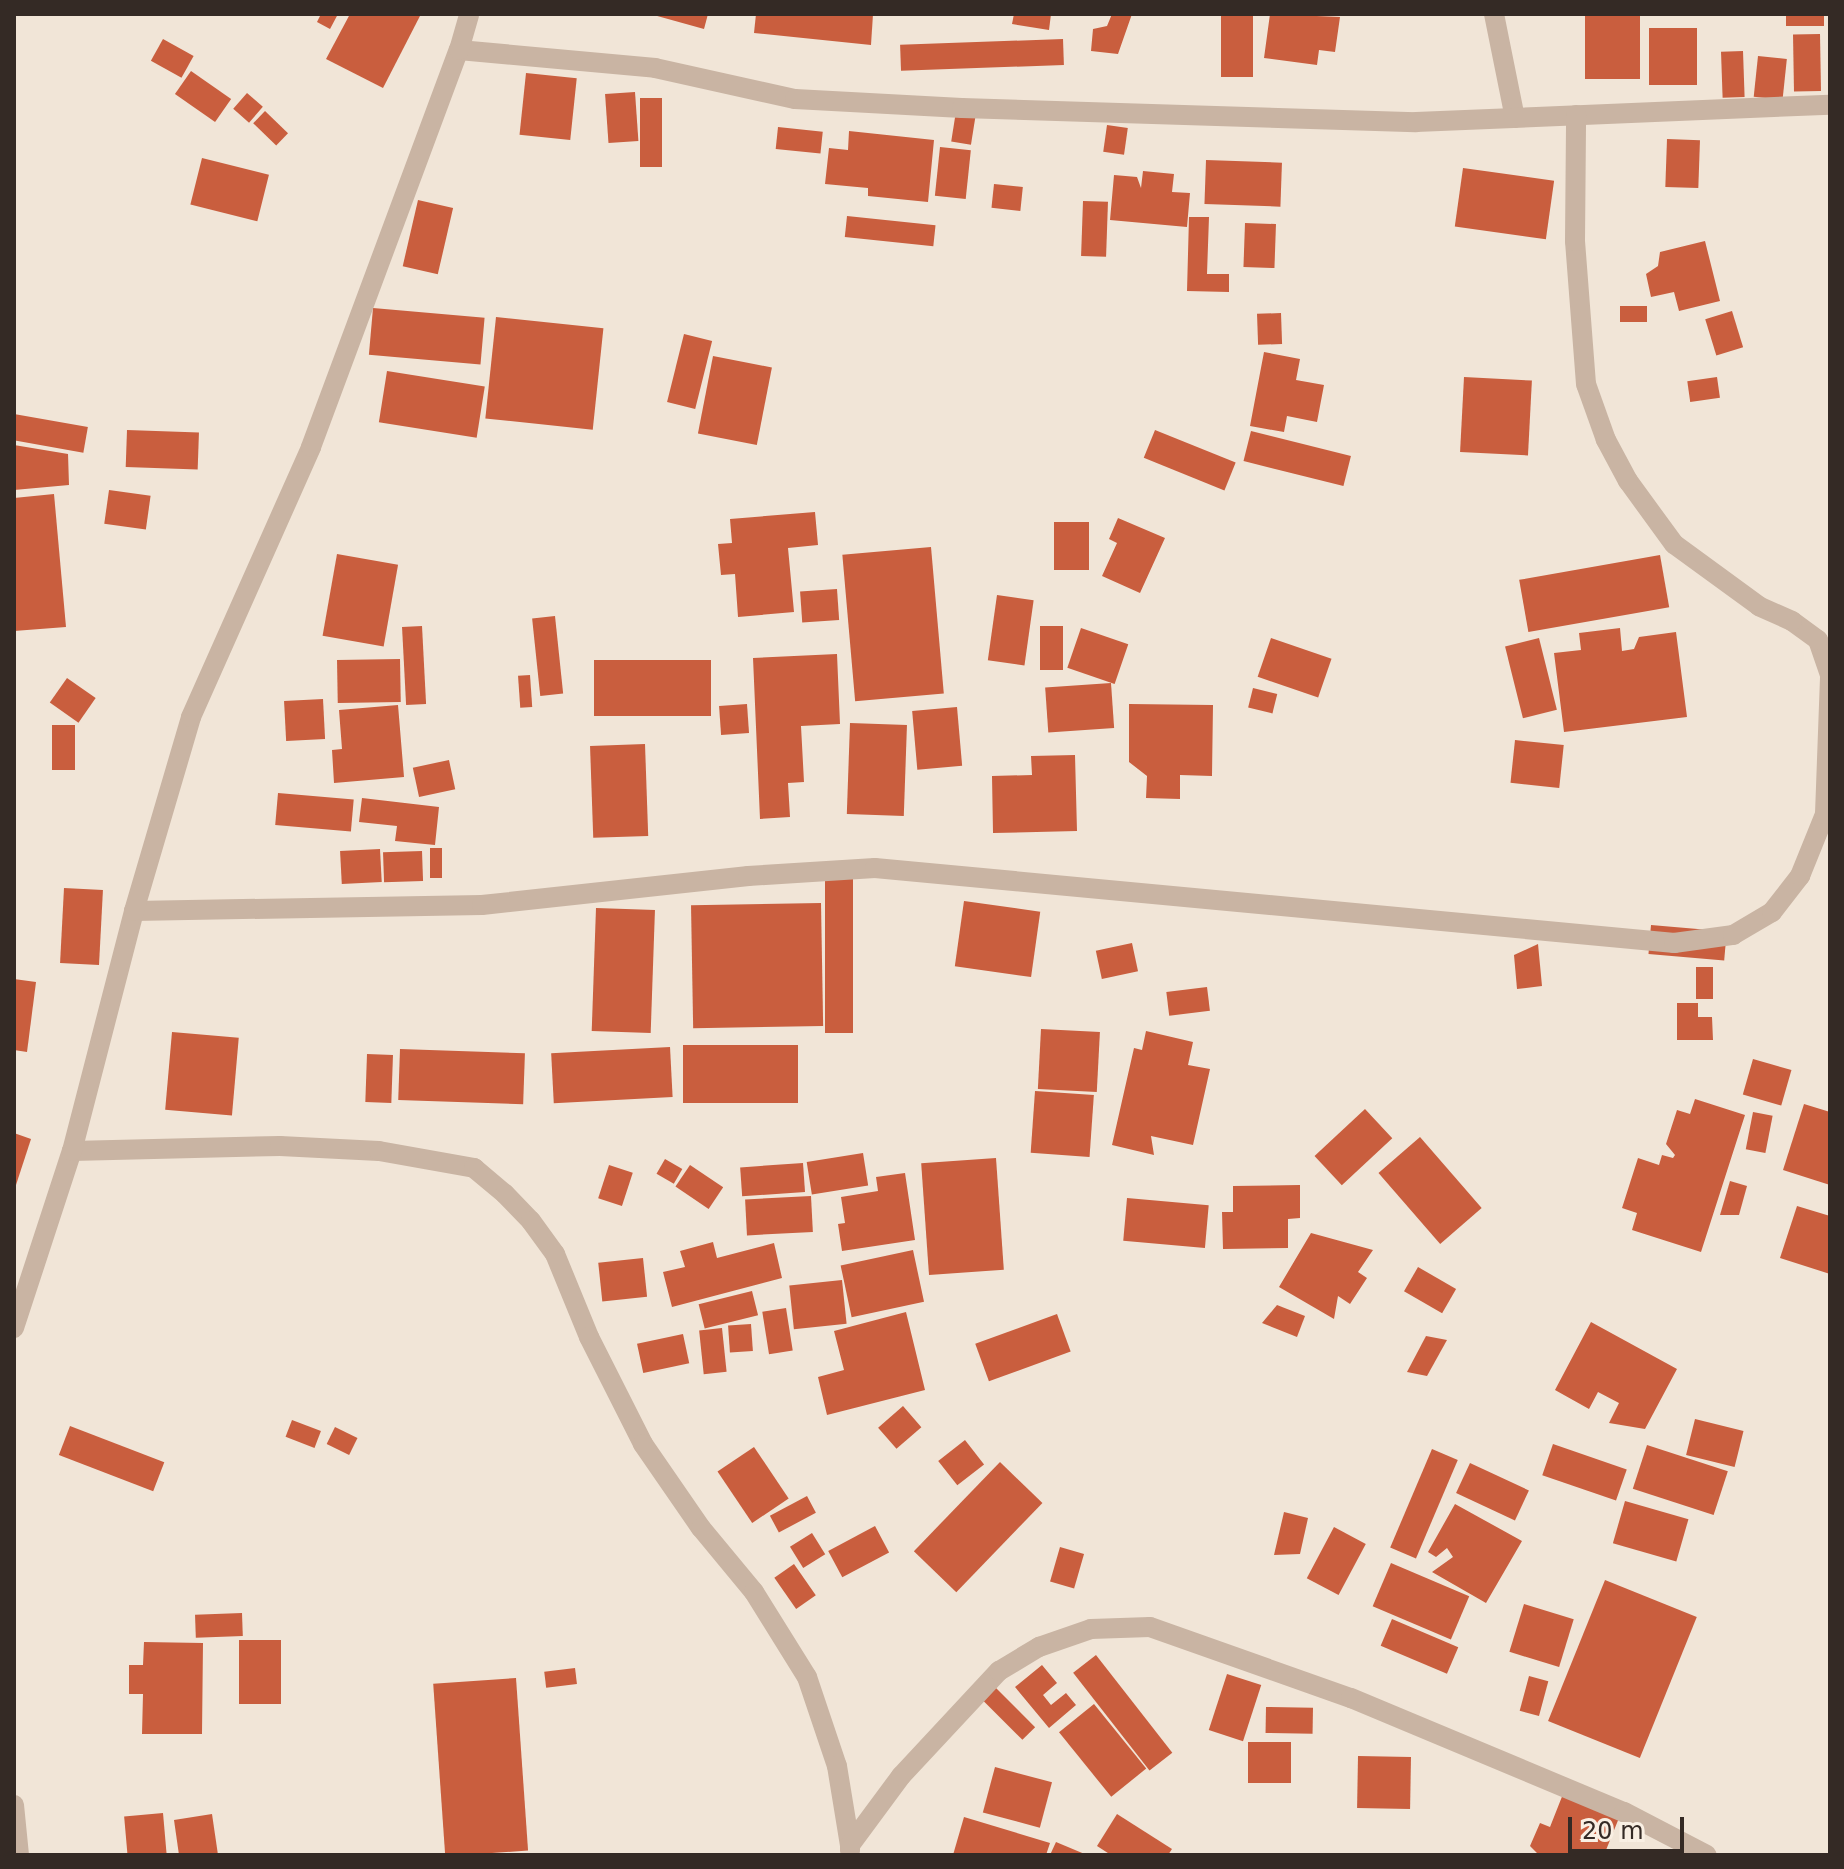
<!DOCTYPE html>
<style>
body{margin:0}
#map{position:relative;width:1844px;height:1869px;overflow:hidden;background:#f1e5d7;font-family:"DejaVu Sans",sans-serif}
div>[style]{position:absolute}
.building>*{inset:0;background:#c95e3e;transform-origin:0 0}
.street>*{height:20px;margin:-10px;padding:0 10px;transform-origin:10px;border-radius:10px;background:#c9b4a3}
span{translate:-50% -50%;white-space:nowrap;text-align:center;line-height:1.15;-webkit-text-stroke:8px #f9efe3;paint-order:stroke}
.frame{position:absolute;inset:0;border:16px solid #342a25;pointer-events:none}
.scale{position:absolute;left:1568px;top:1817px;width:116px;height:36px;box-sizing:border-box;border:4px solid #342a25;border-top:0;padding-left:10px;font-size:24px;line-height:28px;white-space:nowrap;color:#342a25;-webkit-text-stroke:6px #f9efe3;paint-order:stroke}
</style>
<div id="map">
<div class="building">
<i style="clip-path:polygon(321px 14px,338px 14px,330px 29px,317px 22px)"></i>
<i style="clip-path:polygon(350px 14px,421px 14px,383px 88px,326px 59px)"></i>
<i style="clip-path:polygon(650px 14px,708px 14px,704px 29px)"></i>
<i style="clip-path:polygon(756px 14px,873px 14px,871px 45px,754px 33px)"></i>
<i style="clip-path:polygon(1014px 14px,1051px 14px,1049px 30px,1012px 24px)"></i>
<i style="clip-path:polygon(1112px 14px,1132px 14px,1118px 54px,1091px 51px,1093px 29px,1107px 26px)"></i>
<i style="left:1221px;top:14px;width:32px;height:63px"></i>
<i style="clip-path:polygon(1270px 14px,1340px 17px,1335px 52px,1319px 50px,1317px 65px,1264px 58px)"></i>
<i style="left:1585px;top:14px;width:55px;height:65px"></i>
<i style="left:1786px;top:14px;width:38px;height:12px"></i>
<i style="left:1649px;top:28px;width:48px;height:57px"></i>
<i style="left:1820px;top:34px;width:57px;height:27px;rotate:89deg"></i>
<i style="left:163px;top:39px;width:35px;height:25px;rotate:29deg"></i>
<i style="left:1063px;top:39px;width:26px;height:163px;rotate:88deg"></i>
<i style="left:1743px;top:51px;width:46px;height:22px;rotate:88deg"></i>
<i style="left:1758px;top:56px;width:29px;height:41px;rotate:6deg"></i>
<i style="left:191px;top:71px;width:49px;height:28px;rotate:35deg"></i>
<i style="left:526px;top:73px;width:51px;height:62px;rotate:6deg"></i>
<i style="left:635px;top:92px;width:49px;height:30px;rotate:86deg"></i>
<i style="left:247px;top:93px;width:21px;height:21px;rotate:41deg"></i>
<i style="left:640px;top:98px;width:22px;height:69px"></i>
<i style="left:957px;top:105px;width:20px;height:37px;rotate:9deg"></i>
<i style="left:265px;top:111px;width:32px;height:17px;rotate:44deg"></i>
<i style="left:1107px;top:125px;width:21px;height:27px;rotate:8deg"></i>
<i style="left:778px;top:127px;width:45px;height:22px;rotate:6deg"></i>
<i style="clip-path:polygon(849px 131px,934px 140px,928px 202px,868px 196px,868px 188px,825px 184px,829px 148px,848px 150px)"></i>
<i style="left:1667px;top:139px;width:33px;height:48px;rotate:2deg"></i>
<i style="left:940px;top:147px;width:31px;height:49px;rotate:6deg"></i>
<i style="left:202px;top:158px;width:69px;height:48px;rotate:14deg"></i>
<i style="left:1206px;top:160px;width:76px;height:44px;rotate:2deg"></i>
<i style="left:1463px;top:168px;width:92px;height:59px;rotate:8deg"></i>
<i style="clip-path:polygon(1143px 171px,1174px 174px,1172px 192px,1190px 193px,1187px 227px,1110px 220px,1114px 175px,1137px 177px,1141px 188px)"></i>
<i style="left:994px;top:184px;width:29px;height:24px;rotate:6deg"></i>
<i style="left:418px;top:200px;width:36px;height:68px;rotate:13deg"></i>
<i style="left:1083px;top:201px;width:25px;height:55px;rotate:2deg"></i>
<i style="left:847px;top:216px;width:89px;height:21px;rotate:6deg"></i>
<i style="clip-path:polygon(1189px 217px,1209px 217px,1207px 274px,1229px 274px,1229px 292px,1187px 291px)"></i>
<i style="left:1245px;top:223px;width:31px;height:44px;rotate:2deg"></i>
<i style="clip-path:polygon(1705px 241px,1720px 301px,1679px 311px,1674px 292px,1651px 297px,1646px 274px,1658px 266px,1660px 252px)"></i>
<i style="left:1647px;top:306px;width:16px;height:27px;rotate:90deg"></i>
<i style="left:373px;top:308px;width:112px;height:47px;rotate:5deg"></i>
<i style="left:1732px;top:311px;width:38px;height:28px;rotate:73deg"></i>
<i style="left:1281px;top:313px;width:31px;height:24px;rotate:88deg"></i>
<i style="left:496px;top:317px;width:108px;height:102px;rotate:6deg"></i>
<i style="left:684px;top:334px;width:29px;height:70px;rotate:14deg"></i>
<i style="clip-path:polygon(1264px 352px,1300px 359px,1296px 380px,1324px 385px,1317px 422px,1287px 416px,1284px 432px,1250px 426px)"></i>
<i style="left:713px;top:356px;width:60px;height:79px;rotate:11deg"></i>
<i style="left:387px;top:371px;width:99px;height:52px;rotate:9deg"></i>
<i style="left:1464px;top:377px;width:68px;height:75px;rotate:3deg"></i>
<i style="left:1717px;top:377px;width:21px;height:30px;rotate:82deg"></i>
<i style="left:14px;top:414px;width:75px;height:26px;rotate:10deg"></i>
<i style="left:127px;top:430px;width:72px;height:37px;rotate:2deg"></i>
<i style="left:1155px;top:430px;width:87px;height:30px;rotate:22deg"></i>
<i style="left:1251px;top:431px;width:103px;height:31px;rotate:14deg"></i>
<i style="clip-path:polygon(14px 445px,68px 454px,69px 485px,14px 490px)"></i>
<i style="left:109px;top:490px;width:42px;height:34px;rotate:8deg"></i>
<i style="clip-path:polygon(54px 494px,66px 627px,14px 631px,14px 498px)"></i>
<i style="clip-path:polygon(815px 512px,818px 545px,788px 548px,794px 612px,738px 617px,735px 574px,721px 575px,718px 544px,732px 543px,730px 519px)"></i>
<i style="clip-path:polygon(1118px 518px,1165px 538px,1140px 593px,1102px 576px,1117px 543px,1109px 539px)"></i>
<i style="left:1054px;top:522px;width:35px;height:48px"></i>
<i style="left:931px;top:547px;width:147px;height:89px;rotate:85deg"></i>
<i style="left:337px;top:554px;width:62px;height:83px;rotate:10deg"></i>
<i style="left:1660px;top:555px;width:53px;height:143px;rotate:80deg"></i>
<i style="left:837px;top:589px;width:31px;height:37px;rotate:86deg"></i>
<i style="left:997px;top:595px;width:37px;height:66px;rotate:8deg"></i>
<i style="left:555px;top:616px;width:78px;height:23px;rotate:84deg"></i>
<i style="left:422px;top:626px;width:78px;height:20px;rotate:87deg"></i>
<i style="left:1040px;top:626px;width:23px;height:44px"></i>
<i style="left:1081px;top:628px;width:50px;height:42px;rotate:19deg"></i>
<i style="clip-path:polygon(1620px 628px,1622px 651px,1634px 649px,1639px 637px,1676px 632px,1687px 717px,1564px 732px,1554px 653px,1581px 650px,1579px 633px)"></i>
<i style="left:1271px;top:638px;width:64px;height:41px;rotate:19deg"></i>
<i style="left:1539px;top:638px;width:74px;height:35px;rotate:76deg"></i>
<i style="clip-path:polygon(837px 654px,840px 724px,801px 726px,804px 782px,788px 783px,790px 817px,760px 819px,753px 658px)"></i>
<i style="left:400px;top:659px;width:43px;height:63px;rotate:89deg"></i>
<i style="left:594px;top:660px;width:117px;height:56px"></i>
<i style="left:530px;top:675px;width:32px;height:12px;rotate:86deg"></i>
<i style="left:67px;top:678px;width:35px;height:30px;rotate:35deg"></i>
<i style="left:1111px;top:683px;width:45px;height:66px;rotate:86deg"></i>
<i style="left:1253px;top:688px;width:25px;height:20px;rotate:14deg"></i>
<i style="left:323px;top:699px;width:40px;height:39px;rotate:87deg"></i>
<i style="left:747px;top:704px;width:29px;height:28px;rotate:86deg"></i>
<i style="clip-path:polygon(1129px 704px,1213px 705px,1212px 776px,1180px 775px,1180px 799px,1146px 798px,1147px 776px,1129px 762px)"></i>
<i style="clip-path:polygon(398px 705px,404px 777px,334px 783px,332px 750px,342px 749px,339px 710px)"></i>
<i style="left:957px;top:707px;width:59px;height:45px;rotate:85deg"></i>
<i style="left:850px;top:723px;width:57px;height:91px;rotate:2deg"></i>
<i style="left:52px;top:725px;width:23px;height:45px"></i>
<i style="left:1515px;top:740px;width:49px;height:43px;rotate:6deg"></i>
<i style="left:645px;top:744px;width:92px;height:55px;rotate:88deg"></i>
<i style="clip-path:polygon(1075px 755px,1077px 831px,993px 833px,992px 776px,1032px 775px,1031px 756px)"></i>
<i style="left:449px;top:760px;width:30px;height:37px;rotate:78deg"></i>
<i style="left:278px;top:793px;width:76px;height:32px;rotate:5deg"></i>
<i style="clip-path:polygon(362px 798px,439px 807px,435px 845px,395px 841px,397px 826px,359px 822px)"></i>
<i style="left:430px;top:848px;width:12px;height:30px"></i>
<i style="left:380px;top:849px;width:33px;height:40px;rotate:87deg"></i>
<i style="left:422px;top:851px;width:30px;height:39px;rotate:88deg"></i>
<i style="left:825px;top:877px;width:28px;height:156px"></i>
<i style="left:64px;top:888px;width:39px;height:75px;rotate:3deg"></i>
<i style="left:964px;top:901px;width:77px;height:66px;rotate:8deg"></i>
<i style="left:821px;top:903px;width:123px;height:130px;rotate:89deg"></i>
<i style="left:596px;top:908px;width:59px;height:123px;rotate:2deg"></i>
<i style="left:1651px;top:925px;width:76px;height:29px;rotate:5deg"></i>
<i style="left:1132px;top:943px;width:29px;height:37px;rotate:78deg"></i>
<i style="clip-path:polygon(1538px 944px,1542px 986px,1517px 989px,1514px 955px)"></i>
<i style="left:1696px;top:967px;width:17px;height:32px"></i>
<i style="clip-path:polygon(14px 979px,36px 982px,27px 1052px,14px 1050px)"></i>
<i style="left:1207px;top:987px;width:24px;height:41px;rotate:83deg"></i>
<i style="clip-path:polygon(1677px 1003px,1698px 1003px,1698px 1017px,1712px 1017px,1713px 1040px,1677px 1040px)"></i>
<i style="left:1041px;top:1029px;width:59px;height:60px;rotate:3deg"></i>
<i style="clip-path:polygon(1146px 1031px,1193px 1042px,1188px 1065px,1210px 1069px,1193px 1145px,1151px 1136px,1154px 1155px,1112px 1145px,1134px 1048px,1142px 1050px)"></i>
<i style="left:172px;top:1032px;width:67px;height:78px;rotate:5deg"></i>
<i style="left:683px;top:1045px;width:115px;height:58px"></i>
<i style="left:670px;top:1047px;width:50px;height:119px;rotate:87deg"></i>
<i style="left:400px;top:1049px;width:125px;height:51px;rotate:2deg"></i>
<i style="left:367px;top:1054px;width:26px;height:48px;rotate:2deg"></i>
<i style="left:1753px;top:1059px;width:40px;height:37px;rotate:16deg"></i>
<i style="left:1035px;top:1091px;width:59px;height:62px;rotate:4deg"></i>
<i style="clip-path:polygon(1695px 1099px,1745px 1115px,1701px 1252px,1632px 1230px,1637px 1213px,1622px 1208px,1638px 1158px,1659px 1165px,1662px 1155px,1673px 1158px,1675px 1155px,1666px 1144px,1677px 1110px,1690px 1114px)"></i>
<i style="clip-path:polygon(1804px 1104px,1830px 1112px,1830px 1185px,1783px 1170px)"></i>
<i style="left:1365px;top:1109px;width:40px;height:69px;rotate:47deg"></i>
<i style="left:1753px;top:1112px;width:20px;height:38px;rotate:11deg"></i>
<i style="clip-path:polygon(14px 1133px,31px 1139px,15px 1188px,14px 1188px)"></i>
<i style="left:1420px;top:1137px;width:94px;height:55px;rotate:49deg"></i>
<i style="left:863px;top:1153px;width:33px;height:57px;rotate:81deg"></i>
<i style="left:996px;top:1158px;width:112px;height:75px;rotate:86deg"></i>
<i style="left:665px;top:1159px;width:20px;height:17px;rotate:30deg"></i>
<i style="left:803px;top:1163px;width:29px;height:63px;rotate:86deg"></i>
<i style="left:609px;top:1165px;width:25px;height:35px;rotate:18deg"></i>
<i style="left:690px;top:1165px;width:40px;height:26px;rotate:34deg"></i>
<i style="clip-path:polygon(905px 1173px,915px 1240px,842px 1251px,838px 1224px,845px 1223px,841px 1197px,878px 1191px,876px 1177px)"></i>
<i style="clip-path:polygon(1730px 1181px,1747px 1186px,1739px 1215px,1720px 1215px)"></i>
<i style="clip-path:polygon(1300px 1185px,1300px 1218px,1288px 1219px,1288px 1248px,1223px 1249px,1222px 1212px,1233px 1212px,1233px 1186px)"></i>
<i style="left:811px;top:1196px;width:36px;height:66px;rotate:87deg"></i>
<i style="left:1127px;top:1198px;width:82px;height:43px;rotate:5deg"></i>
<i style="clip-path:polygon(1797px 1206px,1830px 1216px,1830px 1274px,1780px 1258px)"></i>
<i style="clip-path:polygon(1311px 1233px,1373px 1250px,1358px 1272px,1367px 1278px,1350px 1304px,1338px 1296px,1334px 1319px,1279px 1287px)"></i>
<i style="clip-path:polygon(713px 1242px,717px 1258px,774px 1243px,782px 1278px,672px 1307px,663px 1272px,685px 1267px,680px 1251px)"></i>
<i style="left:913px;top:1250px;width:53px;height:74px;rotate:78deg"></i>
<i style="left:643px;top:1258px;width:39px;height:45px;rotate:84deg"></i>
<i style="left:1418px;top:1267px;width:44px;height:28px;rotate:30deg"></i>
<i style="left:842px;top:1280px;width:44px;height:53px;rotate:84deg"></i>
<i style="left:752px;top:1291px;width:25px;height:55px;rotate:76deg"></i>
<i style="clip-path:polygon(1277px 1305px,1305px 1316px,1297px 1337px,1262px 1323px)"></i>
<i style="left:786px;top:1308px;width:43px;height:24px;rotate:81deg"></i>
<i style="clip-path:polygon(906px 1312px,925px 1390px,827px 1415px,818px 1377px,844px 1370px,834px 1331px)"></i>
<i style="left:1057px;top:1314px;width:40px;height:87px;rotate:70deg"></i>
<i style="clip-path:polygon(1591px 1322px,1677px 1369px,1645px 1429px,1609px 1423px,1619px 1403px,1598px 1392px,1589px 1409px,1555px 1390px)"></i>
<i style="left:751px;top:1324px;width:27px;height:23px;rotate:86deg"></i>
<i style="left:722px;top:1328px;width:44px;height:23px;rotate:84deg"></i>
<i style="left:683px;top:1334px;width:30px;height:47px;rotate:78deg"></i>
<i style="clip-path:polygon(1426px 1336px,1447px 1340px,1427px 1376px,1407px 1372px)"></i>
<i style="left:903px;top:1406px;width:28px;height:33px;rotate:49deg"></i>
<i style="left:1695px;top:1419px;width:50px;height:37px;rotate:14deg"></i>
<i style="left:292px;top:1420px;width:31px;height:18px;rotate:21deg"></i>
<i style="left:70px;top:1426px;width:101px;height:31px;rotate:21deg"></i>
<i style="left:335px;top:1427px;width:25px;height:19px;rotate:26deg"></i>
<i style="left:965px;top:1440px;width:31px;height:34px;rotate:52deg"></i>
<i style="left:1553px;top:1444px;width:78px;height:33px;rotate:19deg"></i>
<i style="left:1647px;top:1445px;width:85px;height:46px;rotate:18deg"></i>
<i style="left:754px;top:1447px;width:62px;height:44px;rotate:56deg"></i>
<i style="left:1432px;top:1449px;width:28px;height:107px;rotate:23deg"></i>
<i style="left:1000px;top:1462px;width:59px;height:124px;rotate:44deg"></i>
<i style="left:1470px;top:1463px;width:65px;height:33px;rotate:25deg"></i>
<i style="left:807px;top:1496px;width:19px;height:42px;rotate:62deg"></i>
<i style="left:1625px;top:1501px;width:66px;height:44px;rotate:16deg"></i>
<i style="clip-path:polygon(1455px 1504px,1522px 1541px,1486px 1603px,1432px 1572px,1453px 1557px,1447px 1548px,1436px 1557px,1428px 1552px)"></i>
<i style="clip-path:polygon(1284px 1512px,1308px 1518px,1300px 1554px,1274px 1555px)"></i>
<i style="left:875px;top:1526px;width:30px;height:53px;rotate:62deg"></i>
<i style="left:1334px;top:1527px;width:36px;height:58px;rotate:28deg"></i>
<i style="left:812px;top:1533px;width:25px;height:26px;rotate:58deg"></i>
<i style="left:1060px;top:1547px;width:25px;height:36px;rotate:16deg"></i>
<i style="left:1391px;top:1563px;width:85px;height:47px;rotate:23deg"></i>
<i style="left:794px;top:1564px;width:38px;height:24px;rotate:55deg"></i>
<i style="left:1605px;top:1580px;width:99px;height:152px;rotate:22deg"></i>
<i style="left:1524px;top:1604px;width:52px;height:50px;rotate:17deg"></i>
<i style="left:242px;top:1613px;width:23px;height:47px;rotate:88deg"></i>
<i style="left:1392px;top:1619px;width:72px;height:29px;rotate:23deg"></i>
<i style="left:239px;top:1640px;width:42px;height:64px"></i>
<i style="clip-path:polygon(144px 1642px,203px 1643px,202px 1734px,142px 1734px,143px 1694px,129px 1694px,129px 1665px,143px 1665px)"></i>
<i style="left:1096px;top:1655px;width:124px;height:29px;rotate:52deg"></i>
<i style="clip-path:polygon(1042px 1665px,1057px 1683px,1043px 1695px,1051px 1705px,1066px 1693px,1076px 1705px,1049px 1728px,1015px 1687px)"></i>
<i style="left:575px;top:1668px;width:16px;height:31px;rotate:83deg"></i>
<i style="left:1227px;top:1674px;width:36px;height:59px;rotate:18deg"></i>
<i style="left:1529px;top:1676px;width:20px;height:36px;rotate:15deg"></i>
<i style="left:516px;top:1678px;width:173px;height:83px;rotate:86deg"></i>
<i style="left:992px;top:1684px;width:61px;height:18px;rotate:45deg"></i>
<i style="left:1094px;top:1704px;width:83px;height:45px;rotate:51deg"></i>
<i style="left:1266px;top:1707px;width:47px;height:26px;rotate:1deg"></i>
<i style="left:1291px;top:1742px;width:41px;height:43px;rotate:90deg"></i>
<i style="left:1358px;top:1756px;width:53px;height:52px;rotate:1deg"></i>
<i style="left:995px;top:1767px;width:59px;height:47px;rotate:15deg"></i>
<i style="clip-path:polygon(1565px 1789px,1621px 1813px,1604px 1855px,1539px 1855px,1530px 1846px,1540px 1823px,1550px 1827px)"></i>
<i style="left:163px;top:1813px;width:42px;height:39px;rotate:85deg"></i>
<i style="clip-path:polygon(212px 1814px,218px 1855px,179px 1855px,174px 1820px)"></i>
<i style="clip-path:polygon(1117px 1814px,1172px 1849px,1168px 1855px,1111px 1855px,1097px 1846px)"></i>
<i style="clip-path:polygon(964px 1817px,1050px 1843px,1046px 1855px,953px 1855px)"></i>
<i style="clip-path:polygon(1056px 1842px,1087px 1855px,1050px 1855px)"></i>
</div>
<div class="street">
<i style="left:1494px;top:14px;width:106px;rotate:78.6deg"></i>
<i style="left:459px;top:50px;width:197px;rotate:5.2deg"></i>
<i style="left:655px;top:68px;width:143px;rotate:12.5deg"></i>
<i style="left:795px;top:99px;width:167px;rotate:3.1deg"></i>
<i style="left:962px;top:108px;width:454px;rotate:1.8deg"></i>
<i style="left:1416px;top:122px;width:414px;rotate:-2.4deg"></i>
<i style="left:134px;top:911px;width:348px;rotate:-1deg"></i>
<i style="left:482px;top:905px;width:268px;rotate:-6.2deg"></i>
<i style="left:748px;top:876px;width:127px;rotate:-3.6deg"></i>
<i style="left:875px;top:868px;width:803px;rotate:5.36deg"></i>
<i style="left:1674px;top:943px;width:60px;rotate:-7.7deg"></i>
<i style="left:1733px;top:935px;width:45px;rotate:-30.5deg"></i>
<i style="left:1772px;top:912px;width:46px;rotate:-52.1deg"></i>
<i style="left:1800px;top:876px;width:67px;rotate:-68deg"></i>
<i style="left:1825px;top:814px;width:139px;rotate:-87.9deg"></i>
<i style="left:1830px;top:675px;width:37px;rotate:-109deg"></i>
<i style="left:1818px;top:640px;width:32px;rotate:-144deg"></i>
<i style="left:1792px;top:621px;width:36px;rotate:-156deg"></i>
<i style="left:1759px;top:606px;width:105px;rotate:-143.9deg"></i>
<i style="left:1674px;top:544px;width:78px;rotate:-126.1deg"></i>
<i style="left:1628px;top:481px;width:47px;rotate:-118.2deg"></i>
<i style="left:1606px;top:440px;width:59px;rotate:-109.7deg"></i>
<i style="left:1586px;top:384px;width:143px;rotate:-94.4deg"></i>
<i style="left:1575px;top:241px;width:126px;rotate:-89.5deg"></i>
<i style="left:72px;top:1151px;width:208px;rotate:-1.4deg"></i>
<i style="left:280px;top:1146px;width:99px;rotate:2.9deg"></i>
<i style="left:379px;top:1151px;width:97px;rotate:10.1deg"></i>
<i style="left:474px;top:1168px;width:40px;rotate:40deg"></i>
<i style="left:505px;top:1194px;width:37px;rotate:46deg"></i>
<i style="left:531px;top:1221px;width:41px;rotate:54deg"></i>
<i style="left:555px;top:1254px;width:90px;rotate:67.7deg"></i>
<i style="left:589px;top:1337px;width:120px;rotate:63.2deg"></i>
<i style="left:643px;top:1444px;width:102px;rotate:55.4deg"></i>
<i style="left:701px;top:1528px;width:83px;rotate:50.4deg"></i>
<i style="left:754px;top:1592px;width:100px;rotate:58.1deg"></i>
<i style="left:807px;top:1677px;width:94px;rotate:71.4deg"></i>
<i style="left:837px;top:1766px;width:80px;rotate:80.7deg"></i>
<i style="left:14px;top:1328px;width:186px;rotate:-71.9deg"></i>
<i style="left:72px;top:1151px;width:248px;rotate:-75.5deg"></i>
<i style="left:134px;top:911px;width:202px;rotate:-73.6deg"></i>
<i style="left:191px;top:717px;width:295px;rotate:-66deg"></i>
<i style="left:311px;top:447px;width:424px;rotate:-69.6deg"></i>
<i style="left:459px;top:50px;width:37px;rotate:-74deg"></i>
<i style="left:14px;top:1805px;width:50px;rotate:84.3deg"></i>
<i style="left:850px;top:1851px;width:6px;rotate:-90deg"></i>
<i style="left:850px;top:1845px;width:86px;rotate:-53.5deg"></i>
<i style="left:901px;top:1776px;width:144px;rotate:-47deg"></i>
<i style="left:999px;top:1671px;width:47px;rotate:-31deg"></i>
<i style="left:1039px;top:1647px;width:55px;rotate:-19.1deg"></i>
<i style="left:1091px;top:1629px;width:59px;rotate:-1.9deg"></i>
<i style="left:1150px;top:1627px;width:213px;rotate:19.5deg"></i>
<i style="left:1351px;top:1698px;width:296px;rotate:22.7deg"></i>
<i style="left:1624px;top:1812px;width:93px;rotate:27.4deg"></i>
</div>
<div class="frame"></div>
<div class="scale">20 m</div>
</div>
